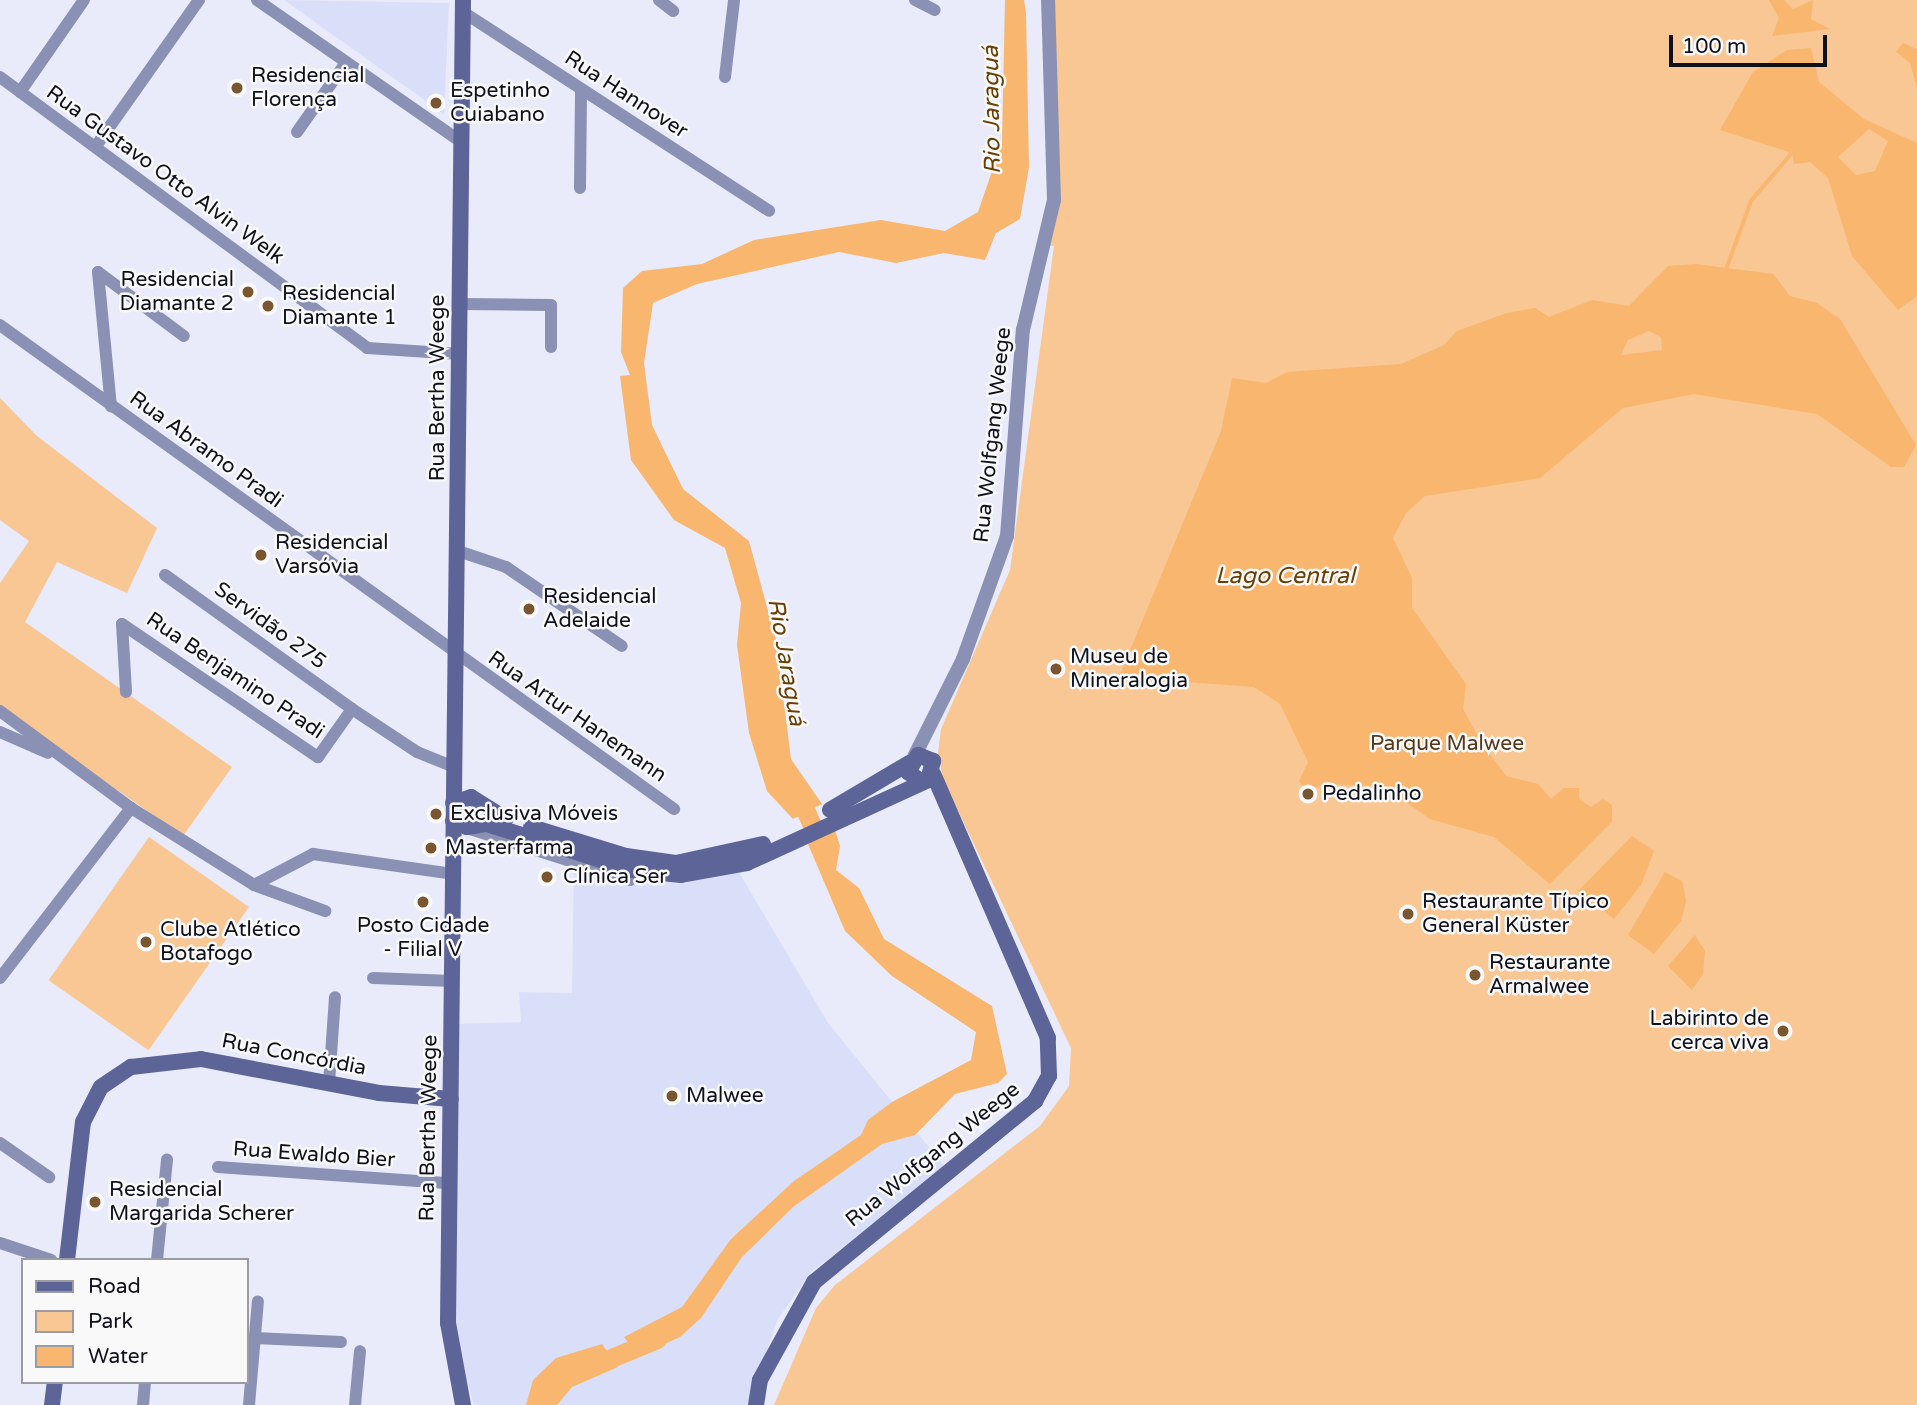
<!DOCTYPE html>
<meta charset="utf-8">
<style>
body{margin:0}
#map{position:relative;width:1917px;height:1405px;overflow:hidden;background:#e9ebfa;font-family:"Varela Round",sans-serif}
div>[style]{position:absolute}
.built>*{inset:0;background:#dadff9}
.green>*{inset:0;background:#f8c794;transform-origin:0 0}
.water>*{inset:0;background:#f8b66e}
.stream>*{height:3.5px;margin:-1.75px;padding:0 1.75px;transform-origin:1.75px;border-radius:1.75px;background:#f8b66e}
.river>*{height:19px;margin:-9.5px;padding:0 9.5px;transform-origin:9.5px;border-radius:9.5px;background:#f8b66e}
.minor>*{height:12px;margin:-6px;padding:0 6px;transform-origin:6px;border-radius:6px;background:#8b91b4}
.tertiary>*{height:14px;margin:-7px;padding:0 7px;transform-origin:7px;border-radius:7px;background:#8b91b4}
.secondary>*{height:16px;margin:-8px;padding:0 8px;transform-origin:8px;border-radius:8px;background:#5d6497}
.dots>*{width:19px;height:19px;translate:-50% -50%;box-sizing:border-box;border:4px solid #f9f9f9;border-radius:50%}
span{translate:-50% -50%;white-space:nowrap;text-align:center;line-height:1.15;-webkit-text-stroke:5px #f9f9f9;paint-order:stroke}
.poi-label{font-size:21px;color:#0e101c}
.left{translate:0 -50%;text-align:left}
.right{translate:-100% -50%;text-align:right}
.street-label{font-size:21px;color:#0e101c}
.park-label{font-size:21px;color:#53381a}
.water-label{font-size:23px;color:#693f03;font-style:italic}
.legend{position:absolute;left:21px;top:1258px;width:228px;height:126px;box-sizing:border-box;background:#f9f9f9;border:2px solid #9b9ca1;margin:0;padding:9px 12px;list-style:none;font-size:21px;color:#0e101c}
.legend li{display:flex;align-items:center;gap:14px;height:35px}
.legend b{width:35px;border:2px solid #9b9ca1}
.scale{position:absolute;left:1669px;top:35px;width:158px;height:32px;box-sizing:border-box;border:4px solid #0e101c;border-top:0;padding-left:9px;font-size:21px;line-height:24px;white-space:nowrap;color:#0e101c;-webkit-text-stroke:5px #f9f9f9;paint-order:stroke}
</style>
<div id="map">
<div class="built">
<i style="clip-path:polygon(284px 0,449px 3px,444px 114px)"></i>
<i style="clip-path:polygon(574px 862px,678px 884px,737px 869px,828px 1023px,946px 1168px,812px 1271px,778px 1319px,747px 1405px,474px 1405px,453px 1335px,458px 1024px,521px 1022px,519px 992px,572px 993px)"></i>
</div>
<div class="green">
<i style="clip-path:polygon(1044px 0,1917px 0,1917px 1405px,774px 1405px,816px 1308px,835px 1285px,1040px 1126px,1069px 1086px,1071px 1048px,943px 779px,938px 753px,941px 729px,1010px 570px,1054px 246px,1042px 245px,1053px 196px)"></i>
<i style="clip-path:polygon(0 398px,37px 436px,157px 528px,127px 593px,57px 562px,25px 622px,232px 767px,183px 836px,0 708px,0 583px,29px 541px,0 520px)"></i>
<i style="left:149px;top:837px;width:122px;height:175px;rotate:35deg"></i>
</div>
<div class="water">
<i style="clip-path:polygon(1005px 0,1024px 0,1026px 13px,1029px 167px,1020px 219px,996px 233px,985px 260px,944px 253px,896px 263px,839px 252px,697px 284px,653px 303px,644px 363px,652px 425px,683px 489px,749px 541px,776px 640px,791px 759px,822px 804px,793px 819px,767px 791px,749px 733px,737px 645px,741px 603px,725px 548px,674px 520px,631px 460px,620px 376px,630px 375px,621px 352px,623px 288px,642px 271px,702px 264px,754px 240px,881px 220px,945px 231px,978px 212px,1002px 142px)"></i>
<i style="clip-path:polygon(1769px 0,1784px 0,1793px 9px,1813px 0,1811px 19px,1830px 29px,1772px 36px,1779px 18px)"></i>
<i style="clip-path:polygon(1903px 43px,1917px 49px,1917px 88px,1910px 63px,1896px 52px)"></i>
<i style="clip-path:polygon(evenodd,1811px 48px,1819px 82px,1864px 119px,1917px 143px,1917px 296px,1898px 310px,1852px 256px,1828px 178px,1810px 162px,1794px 164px,1792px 153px,1720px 130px,1753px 72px,1787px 50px,1811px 48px,1869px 129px,1888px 141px,1875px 171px,1856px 175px,1838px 157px,1869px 129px)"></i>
<i style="clip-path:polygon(evenodd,1696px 264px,1773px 274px,1790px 296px,1817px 303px,1840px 319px,1916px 445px,1904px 467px,1891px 467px,1817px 414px,1694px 394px,1623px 408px,1540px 478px,1425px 496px,1406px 513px,1393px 538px,1412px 578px,1412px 608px,1466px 684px,1463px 709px,1481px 742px,1506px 776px,1538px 784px,1551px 799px,1564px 788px,1579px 788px,1579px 799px,1591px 807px,1603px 799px,1612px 805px,1612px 822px,1550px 884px,1494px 837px,1430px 819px,1383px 786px,1324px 784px,1307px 791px,1299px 781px,1308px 762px,1280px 704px,1254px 687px,1119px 677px,1221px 431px,1232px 378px,1266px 383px,1287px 372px,1401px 364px,1444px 345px,1457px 331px,1507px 313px,1535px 308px,1549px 317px,1592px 300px,1629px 306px,1668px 266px,1696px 264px,1649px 331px,1661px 337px,1662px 350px,1621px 355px,1628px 340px,1649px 331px)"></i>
<i style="clip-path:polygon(835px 830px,840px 846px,836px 870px,859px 888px,884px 939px,992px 1006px,1007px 1074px,998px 1083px,955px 1094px,915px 1135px,882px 1144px,793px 1207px,742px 1257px,701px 1318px,680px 1337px,638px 1356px,624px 1337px,682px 1307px,731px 1239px,794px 1181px,861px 1135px,868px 1120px,892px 1102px,971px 1060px,976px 1032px,892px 976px,845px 931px,808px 844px)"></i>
<i style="clip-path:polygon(1632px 836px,1654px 851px,1641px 885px,1614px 919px,1578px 891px)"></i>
<i style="clip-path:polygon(1665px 872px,1682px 881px,1686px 901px,1681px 921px,1654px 954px,1628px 935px)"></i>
<i style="clip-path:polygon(1695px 935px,1705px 951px,1703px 974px,1692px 990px,1668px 966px)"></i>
<i style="clip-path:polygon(602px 1344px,618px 1367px,572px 1387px,557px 1405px,526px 1405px,533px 1380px,556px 1358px)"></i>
</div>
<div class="stream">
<i style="left:1727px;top:267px;width:70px;rotate:-70deg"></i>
<i style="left:1751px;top:201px;width:63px;rotate:-49.5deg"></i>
</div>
<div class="river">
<i style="left:796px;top:789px;width:64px;rotate:66.2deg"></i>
<i style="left:587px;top:1368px;width:76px;rotate:-22.5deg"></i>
</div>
<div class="minor">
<i style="left:257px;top:0;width:247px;rotate:34.8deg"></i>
<i style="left:659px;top:0;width:18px;rotate:38deg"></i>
<i style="left:915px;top:0;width:22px;rotate:27deg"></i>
<i style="left:463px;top:12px;width:365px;rotate:33deg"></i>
<i style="left:0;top:77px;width:456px;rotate:36.4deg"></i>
<i style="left:367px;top:348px;width:93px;rotate:3.7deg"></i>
<i style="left:725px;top:77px;width:78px;rotate:-83.3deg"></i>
<i style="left:20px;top:92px;width:112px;rotate:-55.2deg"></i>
<i style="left:297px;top:132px;width:83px;rotate:-54.8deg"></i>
<i style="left:96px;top:146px;width:179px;rotate:-54.8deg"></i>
<i style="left:580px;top:188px;width:99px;rotate:-89.4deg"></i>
<i style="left:98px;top:272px;width:135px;rotate:84.5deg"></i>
<i style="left:98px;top:272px;width:107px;rotate:36.7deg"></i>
<i style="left:460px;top:304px;width:91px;rotate:0.6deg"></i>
<i style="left:551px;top:305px;width:42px;rotate:90deg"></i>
<i style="left:0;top:325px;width:830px;rotate:35.68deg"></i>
<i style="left:458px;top:551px;width:51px;rotate:18.4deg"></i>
<i style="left:506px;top:567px;width:140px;rotate:34.3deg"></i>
<i style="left:165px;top:575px;width:230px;rotate:35.6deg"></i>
<i style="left:122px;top:624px;width:237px;rotate:34.2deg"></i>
<i style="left:318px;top:757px;width:59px;rotate:-54.7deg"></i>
<i style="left:352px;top:709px;width:78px;rotate:33.5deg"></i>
<i style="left:417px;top:752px;width:40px;rotate:22deg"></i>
<i style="left:122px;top:624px;width:68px;rotate:86.6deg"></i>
<i style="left:0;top:711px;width:163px;rotate:36.5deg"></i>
<i style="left:131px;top:808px;width:145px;rotate:32deg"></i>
<i style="left:254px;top:885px;width:67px;rotate:-27.7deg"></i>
<i style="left:313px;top:854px;width:141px;rotate:8.1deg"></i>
<i style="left:0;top:732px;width:52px;rotate:23.6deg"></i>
<i style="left:470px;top:829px;width:168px;rotate:17.7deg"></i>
<i style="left:254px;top:885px;width:76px;rotate:20.1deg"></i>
<i style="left:0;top:978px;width:215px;rotate:-52.4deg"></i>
<i style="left:373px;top:978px;width:79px;rotate:2.2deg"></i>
<i style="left:329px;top:1083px;width:86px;rotate:-86deg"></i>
<i style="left:0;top:1143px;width:60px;rotate:34.8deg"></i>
<i style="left:218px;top:1167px;width:232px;rotate:4deg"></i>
<i style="left:0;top:1243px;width:54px;rotate:18.4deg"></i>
<i style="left:157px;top:1260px;width:101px;rotate:-84.3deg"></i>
<i style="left:255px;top:1338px;width:86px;rotate:2.7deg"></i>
<i style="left:143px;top:1405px;width:23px;rotate:-85deg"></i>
<i style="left:249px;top:1405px;width:104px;rotate:-85.1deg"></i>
<i style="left:355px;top:1405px;width:54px;rotate:-84.7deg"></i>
</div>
<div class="tertiary">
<i style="left:914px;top:757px;width:110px;rotate:-63.4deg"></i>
<i style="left:963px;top:659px;width:131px;rotate:-70.3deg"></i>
<i style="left:1007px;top:536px;width:207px;rotate:-85.6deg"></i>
<i style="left:1023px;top:330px;width:134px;rotate:-76.6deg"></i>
<i style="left:1054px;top:200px;width:200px;rotate:-91.7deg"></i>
</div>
<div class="secondary">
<i style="left:463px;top:0;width:1323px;rotate:90.65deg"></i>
<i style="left:448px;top:1323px;width:83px;rotate:79.6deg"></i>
<i style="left:453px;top:803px;width:19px;rotate:-18deg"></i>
<i style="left:471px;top:797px;width:41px;rotate:32.2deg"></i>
<i style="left:830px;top:810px;width:92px;rotate:-30.7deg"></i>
<i style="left:453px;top:821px;width:15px;rotate:23deg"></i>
<i style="left:467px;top:827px;width:20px;rotate:-9deg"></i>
<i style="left:487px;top:824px;width:152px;rotate:17.6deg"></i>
<i style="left:632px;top:870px;width:49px;rotate:5.8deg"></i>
<i style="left:681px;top:875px;width:67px;rotate:-10.3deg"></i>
<i style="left:747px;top:863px;width:199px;rotate:-24.6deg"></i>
<i style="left:928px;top:780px;width:20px;rotate:-75deg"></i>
<i style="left:933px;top:761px;width:16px;rotate:-158deg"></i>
<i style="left:918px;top:755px;width:20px;rotate:120deg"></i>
<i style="left:908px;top:772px;width:17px;rotate:36deg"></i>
<i style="left:531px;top:827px;width:99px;rotate:17deg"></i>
<i style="left:626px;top:856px;width:50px;rotate:8deg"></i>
<i style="left:676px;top:863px;width:89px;rotate:-12.3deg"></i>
<i style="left:67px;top:1260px;width:139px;rotate:-83.4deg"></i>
<i style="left:83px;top:1122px;width:39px;rotate:-63deg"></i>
<i style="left:101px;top:1087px;width:36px;rotate:-34deg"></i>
<i style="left:131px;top:1067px;width:70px;rotate:-6.5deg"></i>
<i style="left:201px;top:1059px;width:181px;rotate:10.8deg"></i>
<i style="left:379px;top:1093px;width:72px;rotate:4.8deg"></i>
<i style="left:52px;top:1405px;width:23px;rotate:-83deg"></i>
<i style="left:756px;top:1405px;width:25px;rotate:-81deg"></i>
<i style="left:760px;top:1380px;width:112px;rotate:-61.1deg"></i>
<i style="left:814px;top:1282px;width:286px;rotate:-39.3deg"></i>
<i style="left:1035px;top:1101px;width:29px;rotate:-61deg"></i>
<i style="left:1049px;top:1076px;width:38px;rotate:-92deg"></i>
<i style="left:1048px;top:1038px;width:288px;rotate:-113.5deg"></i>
</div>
<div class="dots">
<i style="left:237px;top:88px;background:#79562f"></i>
<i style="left:436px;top:103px;background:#79562f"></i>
<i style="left:248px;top:292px;background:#79562f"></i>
<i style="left:268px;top:306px;background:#79562f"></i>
<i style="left:261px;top:555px;background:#79562f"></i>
<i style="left:529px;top:609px;background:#79562f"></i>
<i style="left:1056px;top:669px;background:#79562f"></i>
<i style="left:1308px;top:794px;background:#79562f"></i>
<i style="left:436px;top:814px;background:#79562f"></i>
<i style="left:431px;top:848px;background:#79562f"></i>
<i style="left:547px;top:877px;background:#79562f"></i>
<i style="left:423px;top:902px;background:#79562f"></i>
<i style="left:1408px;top:914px;background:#79562f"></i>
<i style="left:146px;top:942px;background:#79562f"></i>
<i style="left:1475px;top:975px;background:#79562f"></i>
<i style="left:1783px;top:1031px;background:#79562f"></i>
<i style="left:672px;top:1096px;background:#79562f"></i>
<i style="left:95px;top:1202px;background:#79562f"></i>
</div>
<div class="poi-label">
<span class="left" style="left:251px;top:88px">Residencial<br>Florença</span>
<span class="left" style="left:450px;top:103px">Espetinho<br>Cuiabano</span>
<span class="right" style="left:234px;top:292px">Residencial<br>Diamante 2</span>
<span class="left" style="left:282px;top:306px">Residencial<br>Diamante 1</span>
<span class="left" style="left:275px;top:555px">Residencial<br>Varsóvia</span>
<span class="left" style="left:543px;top:609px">Residencial<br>Adelaide</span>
<span class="left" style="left:1070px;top:669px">Museu de<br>Mineralogia</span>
<span class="left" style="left:1322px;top:794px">Pedalinho</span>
<span class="left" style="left:450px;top:814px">Exclusiva Móveis</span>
<span class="left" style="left:445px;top:848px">Masterfarma</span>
<span class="left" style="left:563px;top:877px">Clínica Ser</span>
<span class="left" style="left:1422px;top:914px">Restaurante Típico<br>General Küster</span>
<span style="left:423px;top:938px">Posto Cidade<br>- Filial V</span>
<span class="left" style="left:160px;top:942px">Clube Atlético<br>Botafogo</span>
<span class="left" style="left:1489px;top:975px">Restaurante<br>Armalwee</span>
<span class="right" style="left:1769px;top:1031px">Labirinto de<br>cerca viva</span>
<span class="left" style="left:686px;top:1096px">Malwee</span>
<span class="left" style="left:109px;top:1202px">Residencial<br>Margarida Scherer</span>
</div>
<div class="street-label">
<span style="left:626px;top:95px;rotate:33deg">Rua Hannover</span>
<span style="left:165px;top:175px;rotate:36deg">Rua Gustavo Otto Alvin Welk</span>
<span style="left:438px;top:388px;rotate:-90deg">Rua Bertha Weege</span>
<span style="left:993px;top:435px;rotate:-84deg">Rua Wolfgang Weege</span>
<span style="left:206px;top:450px;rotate:36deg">Rua Abramo Pradi</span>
<span style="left:270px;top:626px;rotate:36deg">Servidão 275</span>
<span style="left:235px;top:676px;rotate:34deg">Rua Benjamino Pradi</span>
<span style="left:577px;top:717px;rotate:35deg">Rua Artur Hanemann</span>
<span style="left:294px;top:1055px;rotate:11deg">Rua Concórdia</span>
<span style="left:429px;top:1128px;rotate:-89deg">Rua Bertha Weege</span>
<span style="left:314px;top:1155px;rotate:4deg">Rua Ewaldo Bier</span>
<span style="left:933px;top:1155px;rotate:-39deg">Rua Wolfgang Weege</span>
</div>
<div class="park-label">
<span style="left:1447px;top:744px">Parque Malwee</span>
</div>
<div class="water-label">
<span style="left:992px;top:110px;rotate:-91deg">Rio Jaraguá</span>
<span style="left:1285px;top:576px">Lago Central</span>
<span style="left:786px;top:662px;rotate:80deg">Rio Jaraguá</span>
</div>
<ul class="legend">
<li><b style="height:9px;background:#5d6497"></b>Road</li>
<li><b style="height:19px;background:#f8c794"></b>Park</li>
<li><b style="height:19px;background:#f8b66e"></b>Water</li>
</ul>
<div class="scale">100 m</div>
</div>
